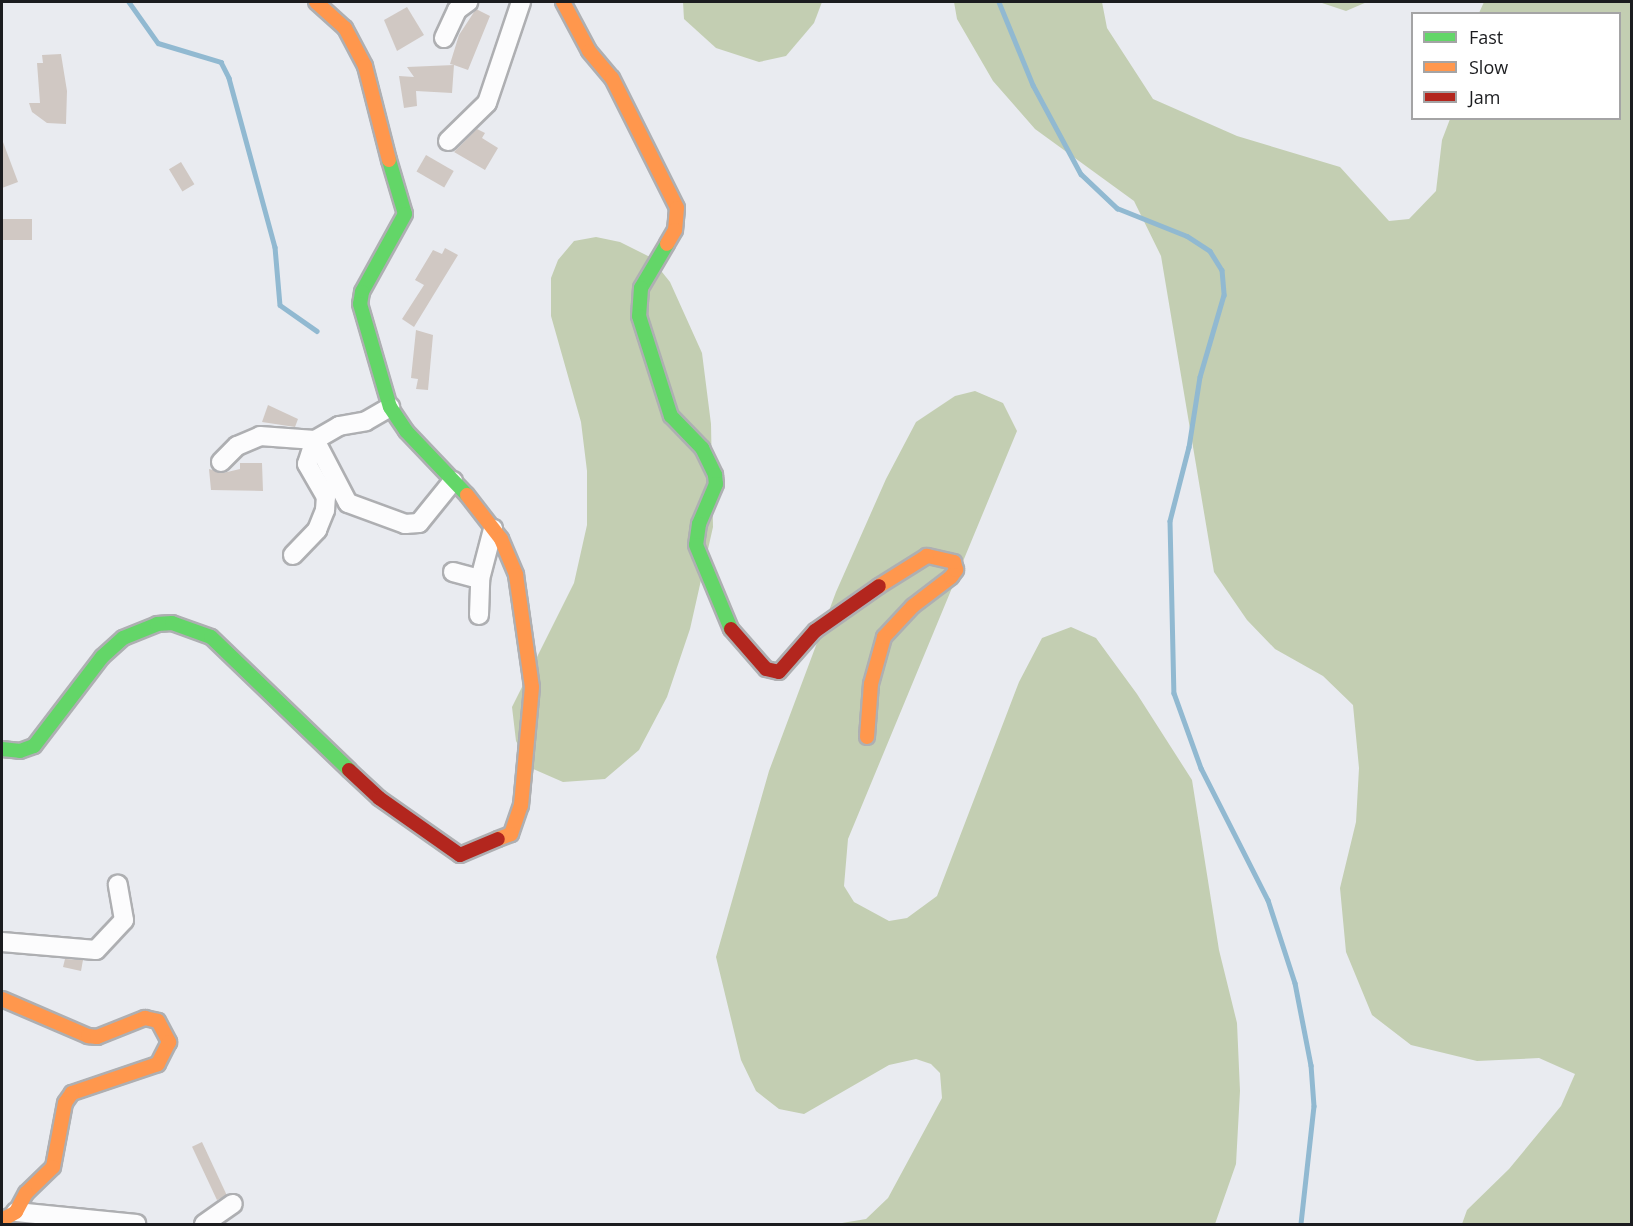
<!DOCTYPE html>
<style>
body{margin:0}
#map{position:relative;width:1633px;height:1226px;overflow:hidden;background:#e9ebf0;font-family:"Open Sans",sans-serif}
div>[style]{position:absolute}
.forest>*{inset:0;background:#c3ceb2}
.stream>*{height:4.5px;margin:-2.25px;padding:0 2.25px;transform-origin:2.25px;border-radius:2.25px;background:#91b9d1}
.building>*{inset:0;background:#d0c8c3;transform-origin:0 0}
.roads{filter:drop-shadow(2px 0 #aeafb2) drop-shadow(-2px 0 #aeafb2) drop-shadow(0 2px #aeafb2) drop-shadow(0 -2px #aeafb2)}
.street>*{height:18px;margin:-9px;padding:0 9px;transform-origin:9px;border-radius:9px;background:#fcfcfd}
.fast>*{height:14px;margin:-7px;padding:0 7px;transform-origin:7px;border-radius:7px;background:#63d668}
.slow>*{height:14px;margin:-7px;padding:0 7px;transform-origin:7px;border-radius:7px;background:#ff974d}
.jam>*{height:14px;margin:-7px;padding:0 7px;transform-origin:7px;border-radius:7px;background:#b3261e}
span{translate:-50% -50%;white-space:nowrap;text-align:center;line-height:1.15;-webkit-text-stroke:6px #fff;paint-order:stroke}
.frame{position:absolute;inset:0;border:3px solid #1b1c1f;pointer-events:none}
.legend{position:absolute;left:1411px;top:12px;width:210px;height:108px;box-sizing:border-box;background:#fff;border:2px solid #a4a4a5;margin:0;padding:8px 10px;list-style:none;font-size:18px;color:#1b1c1f}
.legend li{display:flex;align-items:center;gap:12px;height:30px}
.legend b{width:30px;border:2px solid #a4a4a5}
</style>
<div id="map">
<div class="forest">
<i style="clip-path:polygon(683px 2px,822px 2px,814px 23px,786px 56px,759px 62px,716px 48px,684px 19px)"></i>
<i style="clip-path:polygon(954px 2px,1102px 2px,1107px 28px,1153px 99px,1237px 136px,1340px 167px,1389px 221px,1409px 219px,1436px 191px,1442px 140px,1450px 119px,1620px 118px,1620px 14px,1479px 13px,1484px 2px,1631px 2px,1631px 1224px,1462px 1224px,1467px 1210px,1509px 1169px,1561px 1106px,1575px 1074px,1539px 1058px,1477px 1061px,1411px 1045px,1372px 1015px,1346px 952px,1340px 888px,1356px 822px,1359px 768px,1353px 705px,1323px 676px,1275px 649px,1247px 620px,1214px 572px,1161px 256px,1134px 201px,1035px 129px,993px 81px,957px 19px)"></i>
<i style="clip-path:polygon(1319px 2px,1367px 2px,1346px 11px)"></i>
<i style="clip-path:polygon(596px 237px,620px 242px,650px 257px,670px 282px,702px 353px,711px 424px,713px 527px,690px 629px,667px 697px,639px 750px,605px 779px,563px 782px,531px 768px,516px 741px,512px 707px,574px 583px,587px 525px,587px 471px,581px 422px,551px 316px,551px 278px,558px 260px,574px 241px)"></i>
<i style="clip-path:polygon(975px 391px,1003px 403px,1017px 431px,848px 839px,844px 886px,854px 902px,889px 921px,907px 918px,937px 896px,1019px 682px,1042px 638px,1071px 627px,1096px 638px,1137px 694px,1192px 780px,1219px 950px,1237px 1023px,1240px 1091px,1236px 1164px,1215px 1224px,836px 1224px,866px 1219px,888px 1198px,942px 1098px,940px 1073px,931px 1064px,916px 1059px,889px 1065px,804px 1114px,779px 1109px,756px 1091px,741px 1060px,716px 957px,769px 771px,836px 592px,886px 479px,916px 422px,955px 396px)"></i>
</div>
<div class="stream">
<i style="left:129px;top:2px;width:50px;rotate:54.7deg"></i>
<i style="left:158px;top:43px;width:66px;rotate:16.8deg"></i>
<i style="left:221px;top:62px;width:18px;rotate:63deg"></i>
<i style="left:229px;top:78px;width:175px;rotate:74.8deg"></i>
<i style="left:275px;top:247px;width:58px;rotate:85.1deg"></i>
<i style="left:280px;top:305px;width:45px;rotate:35.1deg"></i>
<i style="left:999px;top:2px;width:90px;rotate:67.7deg"></i>
<i style="left:1033px;top:85px;width:101px;rotate:61.7deg"></i>
<i style="left:1081px;top:174px;width:50px;rotate:43.4deg"></i>
<i style="left:1117px;top:208px;width:75px;rotate:21.8deg"></i>
<i style="left:1187px;top:236px;width:27px;rotate:33deg"></i>
<i style="left:1210px;top:251px;width:22px;rotate:58deg"></i>
<i style="left:1222px;top:270px;width:25px;rotate:85deg"></i>
<i style="left:1224px;top:295px;width:85px;rotate:106.3deg"></i>
<i style="left:1200px;top:377px;width:71px;rotate:98.9deg"></i>
<i style="left:1189px;top:447px;width:76px;rotate:104.4deg"></i>
<i style="left:1170px;top:521px;width:172px;rotate:88.7deg"></i>
<i style="left:1174px;top:693px;width:80px;rotate:70.2deg"></i>
<i style="left:1201px;top:768px;width:148px;rotate:63.1deg"></i>
<i style="left:1268px;top:900px;width:87px;rotate:72deg"></i>
<i style="left:1295px;top:983px;width:84px;rotate:79deg"></i>
<i style="left:1311px;top:1065px;width:41px;rotate:85.8deg"></i>
<i style="left:1314px;top:1106px;width:119px;rotate:96.3deg"></i>
</div>
<div class="building">
<i style="clip-path:polygon(407px 7px,424px 35px,397px 51px,384px 20px)"></i>
<i style="clip-path:polygon(476px 9px,490px 16px,468px 70px,454px 65px,452px 93px,416px 91px,417px 106px,404px 108px,399px 76px,414px 77px,407px 67px,454px 65px,450px 64px,459px 35px)"></i>
<i style="clip-path:polygon(61px 54px,67px 91px,66px 124px,47px 123px,32px 112px,29px 103px,40px 103px,37px 63px,43px 63px,42px 55px)"></i>
<i style="clip-path:polygon(477px 129px,485px 133px,482px 138px,498px 148px,485px 170px,454px 152px)"></i>
<i style="clip-path:polygon(3px 142px,18px 182px,2px 188px,2px 142px)"></i>
<i style="left:426px;top:155px;width:32px;height:19px;rotate:30deg"></i>
<i style="left:181px;top:162px;width:26px;height:14px;rotate:59deg"></i>
<i style="left:3px;top:219px;width:29px;height:21px"></i>
<i style="clip-path:polygon(445px 248px,458px 255px,414px 327px,402px 319px,424px 285px,415px 280px,433px 250px,442px 254px)"></i>
<i style="clip-path:polygon(416px 330px,433px 335px,428px 390px,416px 389px,418px 379px,411px 378px)"></i>
<i style="clip-path:polygon(268px 405px,298px 419px,295px 427px,262px 422px)"></i>
<i style="clip-path:polygon(240px 463px,262px 463px,263px 491px,211px 490px,209px 469px,223px 473px,240px 469px)"></i>
<i style="clip-path:polygon(65px 959px,83px 960px,81px 971px,63px 967px)"></i>
<i style="left:202px;top:1142px;width:59px;height:11px;rotate:65deg"></i>
</div>
<div class="roads">
<div class="street">
<i style="left:444px;top:38px;width:31px;rotate:-65deg"></i>
<i style="left:457px;top:10px;width:14px;rotate:-36deg"></i>
<i style="left:448px;top:141px;width:54px;rotate:-44.3deg"></i>
<i style="left:487px;top:103px;width:107px;rotate:-71.4deg"></i>
<i style="left:221px;top:462px;width:23px;rotate:-45deg"></i>
<i style="left:237px;top:446px;width:25px;rotate:-23deg"></i>
<i style="left:260px;top:436px;width:55px;rotate:4.2deg"></i>
<i style="left:315px;top:440px;width:71px;rotate:62.4deg"></i>
<i style="left:348px;top:503px;width:61px;rotate:20.2deg"></i>
<i style="left:405px;top:524px;width:14px;rotate:-4deg"></i>
<i style="left:419px;top:523px;width:54px;rotate:-51deg"></i>
<i style="left:293px;top:555px;width:35px;rotate:-46deg"></i>
<i style="left:317px;top:530px;width:22px;rotate:-68deg"></i>
<i style="left:325px;top:510px;width:13px;rotate:-86deg"></i>
<i style="left:326px;top:497px;width:38px;rotate:-120deg"></i>
<i style="left:307px;top:464px;width:25px;rotate:-72deg"></i>
<i style="left:315px;top:440px;width:28px;rotate:-30deg"></i>
<i style="left:339px;top:426px;width:27px;rotate:-10deg"></i>
<i style="left:366px;top:421px;width:28px;rotate:-30deg"></i>
<i style="left:453px;top:572px;width:28px;rotate:15deg"></i>
<i style="left:479px;top:615px;width:36px;rotate:-88deg"></i>
<i style="left:480px;top:579px;width:52px;rotate:-75.4deg"></i>
<i style="left:2px;top:942px;width:94px;rotate:4.9deg"></i>
<i style="left:96px;top:950px;width:41px;rotate:-47deg"></i>
<i style="left:124px;top:920px;width:36px;rotate:-100deg"></i>
<i style="left:16px;top:1212px;width:121px;rotate:5.7deg"></i>
<i style="left:204px;top:1224px;width:35px;rotate:-35deg"></i>
</div>
<div class="fast">
<i style="left:389px;top:160px;width:56px;rotate:73.5deg"></i>
<i style="left:405px;top:214px;width:89px;rotate:118.9deg"></i>
<i style="left:362px;top:292px;width:12px;rotate:99deg"></i>
<i style="left:360px;top:304px;width:107px;rotate:73.8deg"></i>
<i style="left:390px;top:407px;width:29px;rotate:56deg"></i>
<i style="left:406px;top:431px;width:88px;rotate:46.4deg"></i>
<i style="left:667px;top:244px;width:51px;rotate:120.6deg"></i>
<i style="left:641px;top:288px;width:28px;rotate:94deg"></i>
<i style="left:639px;top:316px;width:105px;rotate:72.3deg"></i>
<i style="left:671px;top:416px;width:45px;rotate:45.9deg"></i>
<i style="left:702px;top:448px;width:30px;rotate:64deg"></i>
<i style="left:715px;top:475px;width:9px;rotate:84deg"></i>
<i style="left:716px;top:484px;width:43px;rotate:113deg"></i>
<i style="left:699px;top:524px;width:21px;rotate:98deg"></i>
<i style="left:696px;top:545px;width:91px;rotate:67.4deg"></i>
<i style="left:2px;top:749px;width:18px;rotate:6deg"></i>
<i style="left:20px;top:751px;width:15px;rotate:-20deg"></i>
<i style="left:34px;top:746px;width:112px;rotate:-52.6deg"></i>
<i style="left:102px;top:657px;width:28px;rotate:-42deg"></i>
<i style="left:123px;top:638px;width:37px;rotate:-22deg"></i>
<i style="left:157px;top:624px;width:15px;rotate:-4deg"></i>
<i style="left:172px;top:623px;width:41px;rotate:19.7deg"></i>
<i style="left:211px;top:637px;width:192px;rotate:43.9deg"></i>
</div>
<div class="slow">
<i style="left:316px;top:2px;width:39px;rotate:42deg"></i>
<i style="left:345px;top:28px;width:43px;rotate:62.2deg"></i>
<i style="left:365px;top:66px;width:97px;rotate:75.7deg"></i>
<i style="left:563px;top:2px;width:55px;rotate:62deg"></i>
<i style="left:589px;top:51px;width:35px;rotate:50deg"></i>
<i style="left:612px;top:78px;width:145px;rotate:63.4deg"></i>
<i style="left:677px;top:208px;width:22px;rotate:95deg"></i>
<i style="left:675px;top:230px;width:16px;rotate:120deg"></i>
<i style="left:467px;top:495px;width:56px;rotate:52.3deg"></i>
<i style="left:501px;top:539px;width:39px;rotate:67deg"></i>
<i style="left:516px;top:575px;width:113px;rotate:81.9deg"></i>
<i style="left:532px;top:687px;width:119px;rotate:95.3deg"></i>
<i style="left:521px;top:805px;width:31px;rotate:109deg"></i>
<i style="left:511px;top:834px;width:14px;rotate:159deg"></i>
<i style="left:867px;top:737px;width:53px;rotate:-85.7deg"></i>
<i style="left:871px;top:684px;width:49px;rotate:-74.5deg"></i>
<i style="left:884px;top:637px;width:42px;rotate:-46.9deg"></i>
<i style="left:913px;top:606px;width:48px;rotate:-37.3deg"></i>
<i style="left:951px;top:577px;width:9px;rotate:-54deg"></i>
<i style="left:956px;top:570px;width:8px;rotate:-104deg"></i>
<i style="left:954px;top:562px;width:28px;rotate:-167deg"></i>
<i style="left:927px;top:556px;width:57px;rotate:148deg"></i>
<i style="left:2px;top:999px;width:94px;rotate:23.3deg"></i>
<i style="left:88px;top:1036px;width:9px;rotate:6deg"></i>
<i style="left:97px;top:1037px;width:52px;rotate:-21.6deg"></i>
<i style="left:145px;top:1018px;width:13px;rotate:13deg"></i>
<i style="left:158px;top:1021px;width:24px;rotate:62deg"></i>
<i style="left:169px;top:1042px;width:25px;rotate:117deg"></i>
<i style="left:158px;top:1064px;width:91px;rotate:161.4deg"></i>
<i style="left:72px;top:1093px;width:12px;rotate:125deg"></i>
<i style="left:65px;top:1103px;width:65px;rotate:100.6deg"></i>
<i style="left:53px;top:1167px;width:37px;rotate:136deg"></i>
<i style="left:26px;top:1193px;width:21px;rotate:118deg"></i>
<i style="left:16px;top:1212px;width:16px;rotate:150deg"></i>
</div>
<div class="jam">
<i style="left:731px;top:629px;width:53px;rotate:48.8deg"></i>
<i style="left:766px;top:669px;width:13px;rotate:13deg"></i>
<i style="left:779px;top:672px;width:55px;rotate:-48.7deg"></i>
<i style="left:815px;top:631px;width:78px;rotate:-35.1deg"></i>
<i style="left:349px;top:770px;width:41px;rotate:43deg"></i>
<i style="left:379px;top:798px;width:99px;rotate:35.1deg"></i>
<i style="left:460px;top:855px;width:41px;rotate:-22.8deg"></i>
</div>
</div>
<div class="frame"></div>
<ul class="legend">
<li><b style="height:8px;background:#63d668"></b>Fast</li>
<li><b style="height:8px;background:#ff974d"></b>Slow</li>
<li><b style="height:8px;background:#b3261e"></b>Jam</li>
</ul>
</div>
